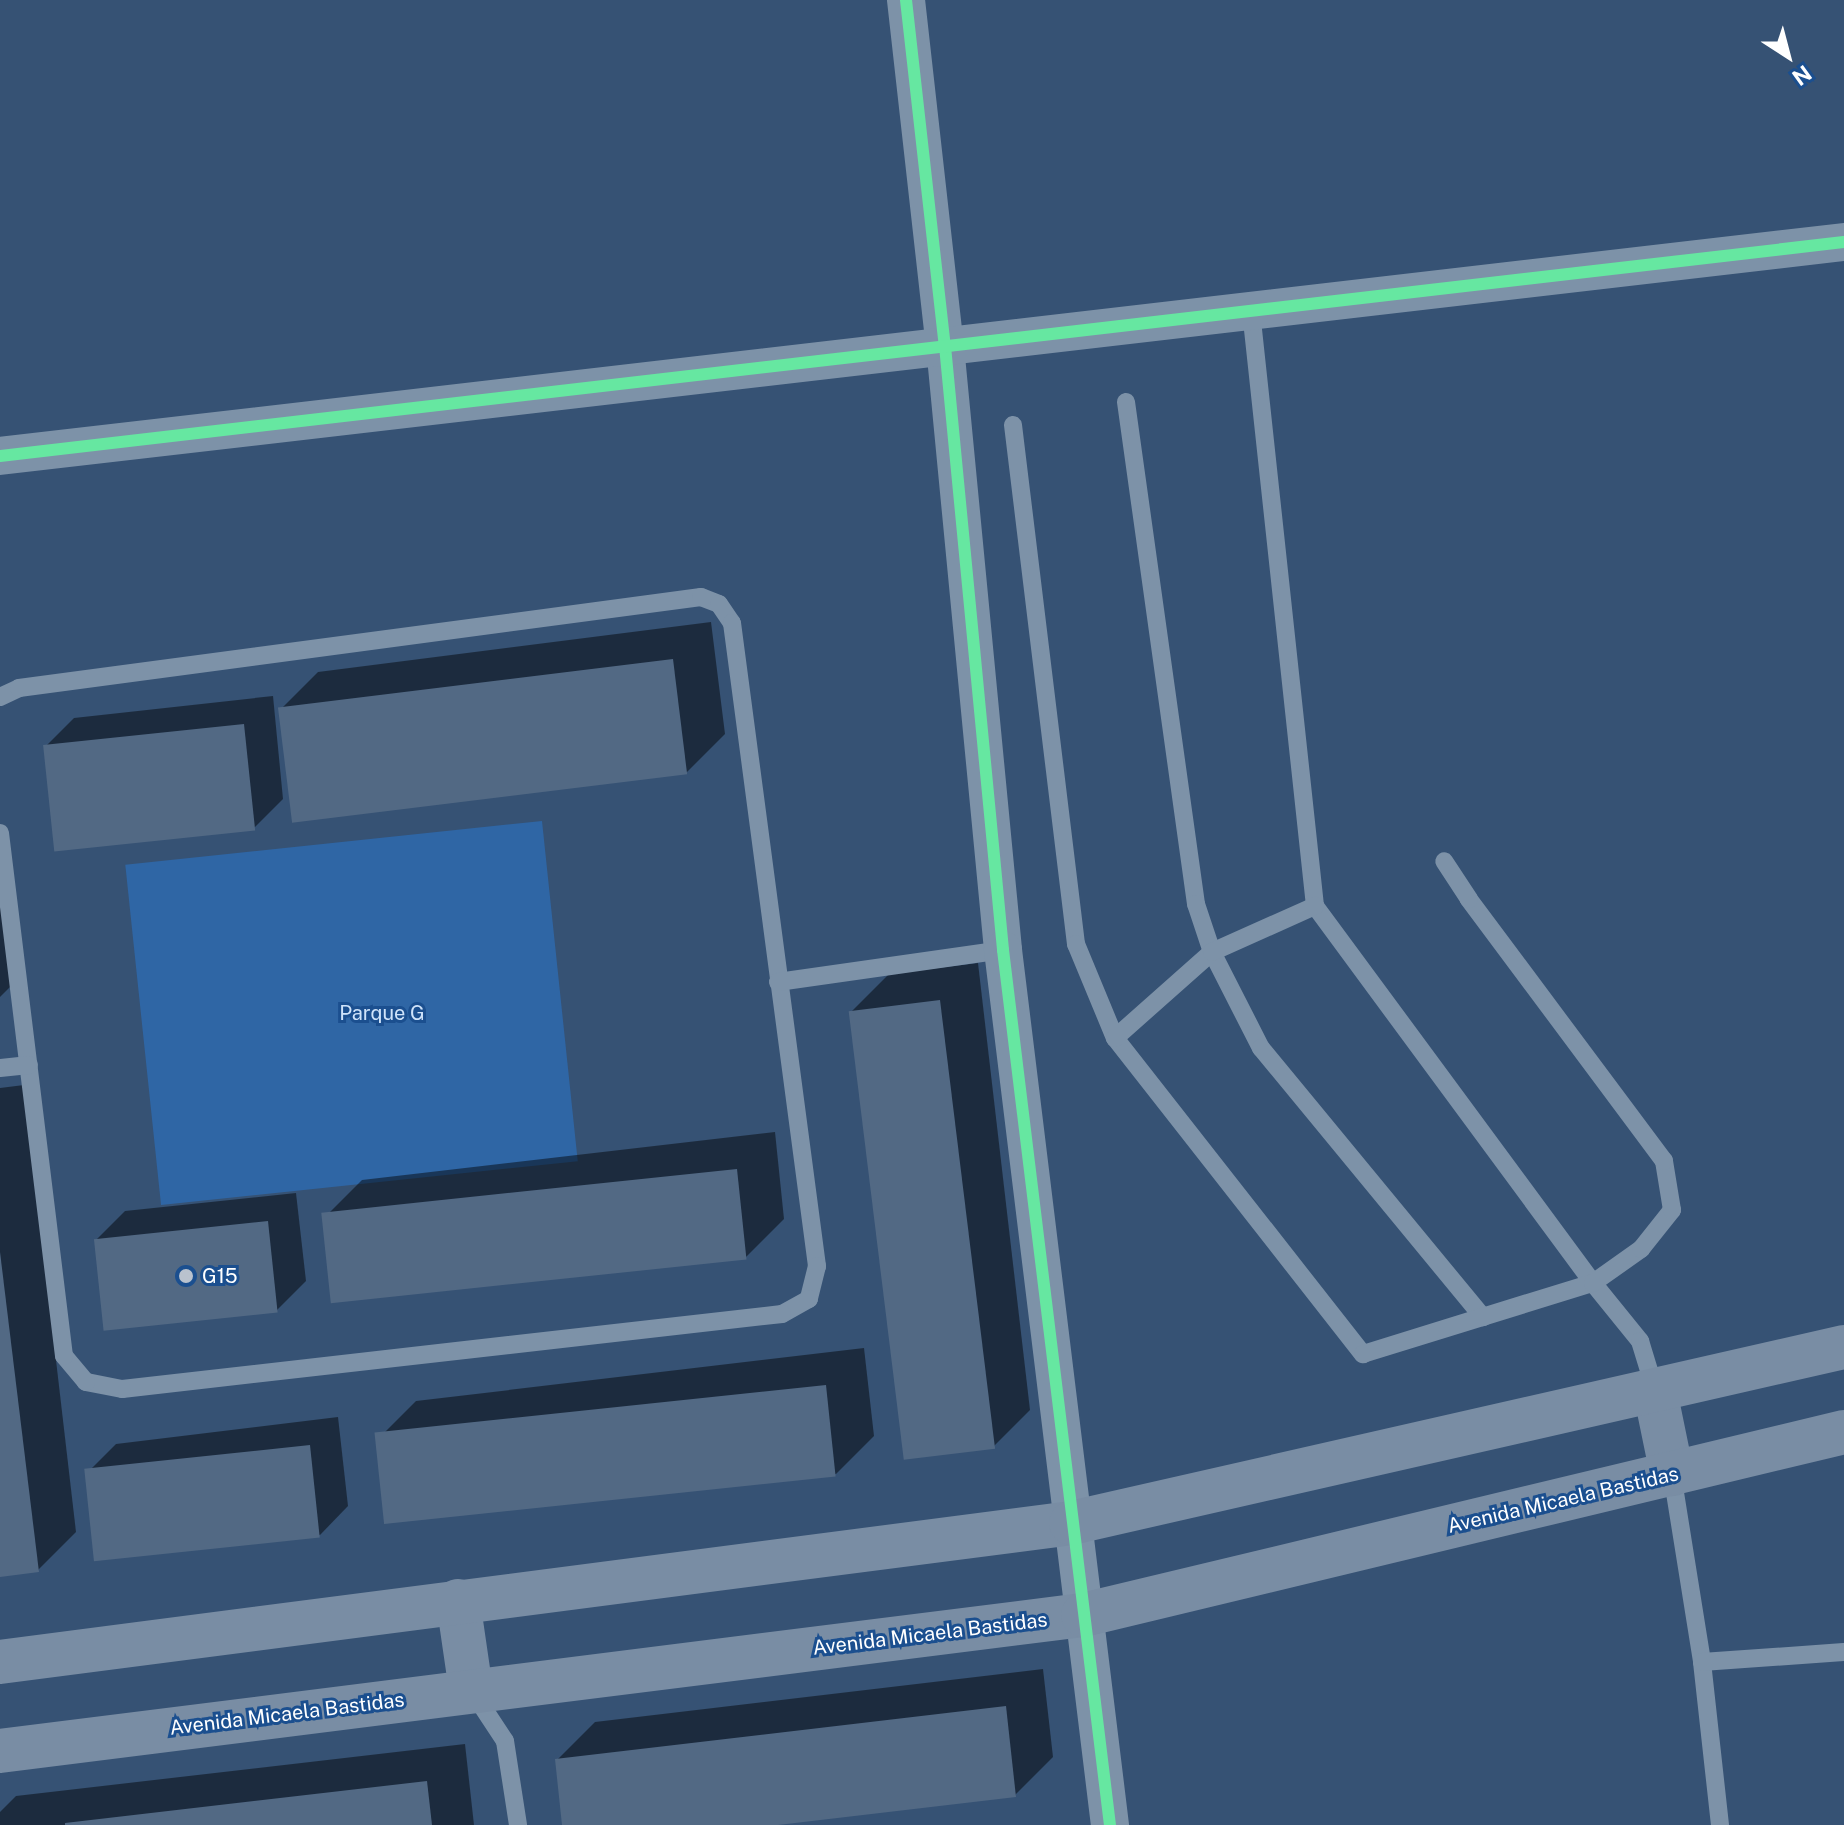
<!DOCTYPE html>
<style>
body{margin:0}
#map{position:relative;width:1844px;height:1825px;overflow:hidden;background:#365274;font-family:"Public Sans",sans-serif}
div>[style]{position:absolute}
.green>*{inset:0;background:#2f66a5;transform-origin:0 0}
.shadow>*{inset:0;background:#0007}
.building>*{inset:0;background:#526984;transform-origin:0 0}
.service>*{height:18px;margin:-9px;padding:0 9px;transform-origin:9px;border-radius:9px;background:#7d92a8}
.minor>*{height:38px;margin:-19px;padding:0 19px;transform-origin:19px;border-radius:19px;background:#7d92a8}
.secondary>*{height:44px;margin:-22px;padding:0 22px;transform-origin:22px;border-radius:22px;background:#798da4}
.cycleway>*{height:12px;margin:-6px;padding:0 6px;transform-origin:6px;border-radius:6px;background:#66e7a1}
.dots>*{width:22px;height:22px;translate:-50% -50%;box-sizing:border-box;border:4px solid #1b4f8f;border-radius:50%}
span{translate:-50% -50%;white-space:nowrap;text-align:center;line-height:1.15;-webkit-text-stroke:6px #1b4f8f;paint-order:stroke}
.park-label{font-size:20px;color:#cfe3fa}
.poi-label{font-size:20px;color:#fff}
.left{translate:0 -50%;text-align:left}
.street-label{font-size:20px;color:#fff}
.north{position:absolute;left:1748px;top:16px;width:80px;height:80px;-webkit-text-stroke:6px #1b4f8f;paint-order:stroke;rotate:144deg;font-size:22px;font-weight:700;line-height:32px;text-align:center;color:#fff}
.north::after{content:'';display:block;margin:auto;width:28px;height:36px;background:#fff;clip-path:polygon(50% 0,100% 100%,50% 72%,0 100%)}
</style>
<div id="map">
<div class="green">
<i style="left:542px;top:821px;width:342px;height:419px;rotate:84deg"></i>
</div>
<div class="shadow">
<i style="clip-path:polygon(711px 622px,725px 734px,687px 772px,280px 710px,318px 672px)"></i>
<i style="clip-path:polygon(273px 696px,283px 799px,254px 828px,45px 747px,74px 718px)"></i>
<i style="clip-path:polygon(0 834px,18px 979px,0 997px)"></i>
<i style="clip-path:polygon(978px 963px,1030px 1410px,992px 1448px,851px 1012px,889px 974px)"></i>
<i style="clip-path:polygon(24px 1085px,76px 1532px,38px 1570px,0 1575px,0 1088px)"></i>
<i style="clip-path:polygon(775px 1132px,784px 1219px,746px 1257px,324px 1218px,362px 1180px)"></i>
<i style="clip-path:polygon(296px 1193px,306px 1281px,277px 1310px,96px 1240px,125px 1211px)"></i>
<i style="clip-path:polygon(864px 1348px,874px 1436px,836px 1474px,378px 1439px,416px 1401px)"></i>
<i style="clip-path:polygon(338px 1417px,348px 1506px,320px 1535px,87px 1473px,116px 1444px)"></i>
<i style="clip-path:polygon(1043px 1669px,1053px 1757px,1015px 1795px,761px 1825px,564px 1825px,557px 1760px,595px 1722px)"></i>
<i style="clip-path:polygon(465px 1744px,474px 1825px,0 1825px,0 1812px,16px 1796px)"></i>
</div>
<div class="building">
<i style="left:673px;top:659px;width:116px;height:398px;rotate:83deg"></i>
<i style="left:244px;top:724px;width:107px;height:202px;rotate:84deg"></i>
<i style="left:940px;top:1000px;width:452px;height:92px;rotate:83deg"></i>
<i style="left:737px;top:1169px;width:91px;height:418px;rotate:84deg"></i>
<i style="left:268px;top:1221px;width:92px;height:175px;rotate:84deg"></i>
<i style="clip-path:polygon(0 1252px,39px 1572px,0 1577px)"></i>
<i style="left:826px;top:1385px;width:92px;height:454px;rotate:84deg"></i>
<i style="left:310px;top:1445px;width:93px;height:227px;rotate:84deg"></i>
<i style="clip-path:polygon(1006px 1706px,1016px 1797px,778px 1825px,562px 1825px,555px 1759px)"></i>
<i style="clip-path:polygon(427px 1781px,432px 1825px,65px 1825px,65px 1823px)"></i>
</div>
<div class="service">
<i style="left:1251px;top:311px;width:598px;rotate:83.86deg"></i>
<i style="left:1315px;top:906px;width:468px;rotate:53.6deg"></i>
<i style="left:1593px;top:1283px;width:75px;rotate:51deg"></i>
<i style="left:1640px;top:1341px;width:51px;rotate:73deg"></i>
<i style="left:1126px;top:402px;width:507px;rotate:82.06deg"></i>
<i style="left:1196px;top:904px;width:51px;rotate:71.6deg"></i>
<i style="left:1212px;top:952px;width:108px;rotate:63deg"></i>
<i style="left:1261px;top:1048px;width:349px;rotate:50.5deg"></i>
<i style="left:1013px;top:425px;width:523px;rotate:83.08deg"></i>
<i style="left:1076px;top:944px;width:102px;rotate:67.5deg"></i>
<i style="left:1115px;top:1038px;width:402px;rotate:51.9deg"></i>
<i style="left:1363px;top:1354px;width:241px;rotate:-17.2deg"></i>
<i style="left:1593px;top:1283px;width:59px;rotate:-35.3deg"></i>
<i style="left:1641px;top:1249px;width:50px;rotate:-51.5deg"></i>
<i style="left:1672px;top:1210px;width:50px;rotate:-99.3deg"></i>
<i style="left:1664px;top:1161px;width:327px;rotate:-126.7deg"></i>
<i style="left:1469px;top:899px;width:45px;rotate:-123.3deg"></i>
<i style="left:0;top:697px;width:21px;rotate:-25deg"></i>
<i style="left:19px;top:688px;width:688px;rotate:-7.6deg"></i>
<i style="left:701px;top:597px;width:19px;rotate:21deg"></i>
<i style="left:719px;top:604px;width:23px;rotate:56deg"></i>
<i style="left:732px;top:623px;width:649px;rotate:82.47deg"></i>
<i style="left:817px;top:1266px;width:34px;rotate:104deg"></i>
<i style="left:809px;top:1299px;width:31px;rotate:151deg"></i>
<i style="left:782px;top:1314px;width:664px;rotate:173.52deg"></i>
<i style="left:122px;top:1389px;width:37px;rotate:-169deg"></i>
<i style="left:86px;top:1382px;width:34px;rotate:-130deg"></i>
<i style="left:64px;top:1356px;width:527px;rotate:-96.98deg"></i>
<i style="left:778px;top:982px;width:227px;rotate:-8.1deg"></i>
<i style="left:1115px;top:1038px;width:130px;rotate:-41.6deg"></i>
<i style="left:1212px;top:952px;width:113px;rotate:-24.1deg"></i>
<i style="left:0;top:1068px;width:29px;rotate:-6deg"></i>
<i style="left:1672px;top:1474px;width:190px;rotate:80.9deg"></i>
<i style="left:1702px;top:1662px;width:164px;rotate:83.7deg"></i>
<i style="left:1702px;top:1662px;width:142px;rotate:-4deg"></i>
<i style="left:474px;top:1694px;width:56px;rotate:56.6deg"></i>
<i style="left:505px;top:1741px;width:85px;rotate:81.2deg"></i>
</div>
<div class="minor">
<i style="left:906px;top:0;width:348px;rotate:83.6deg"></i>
<i style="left:945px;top:346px;width:607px;rotate:84.51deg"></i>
<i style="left:1003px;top:950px;width:882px;rotate:83.03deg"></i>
<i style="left:0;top:456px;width:1856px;rotate:-6.62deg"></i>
</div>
<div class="secondary">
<i style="left:1655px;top:1391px;width:85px;rotate:78.4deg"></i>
<i style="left:458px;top:1601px;width:90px;rotate:81.7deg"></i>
<i style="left:0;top:1662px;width:1080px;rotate:-7.39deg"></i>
<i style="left:1071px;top:1523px;width:793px;rotate:-12.83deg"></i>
<i style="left:0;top:1751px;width:1092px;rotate:-7.16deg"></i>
<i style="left:1083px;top:1615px;width:783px;rotate:-13.52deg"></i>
</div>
<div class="cycleway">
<i style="left:906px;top:0;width:348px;rotate:83.6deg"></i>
<i style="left:945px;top:346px;width:607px;rotate:84.51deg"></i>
<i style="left:1003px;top:950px;width:882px;rotate:83.03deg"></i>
<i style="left:0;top:456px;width:1856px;rotate:-6.62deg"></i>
</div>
<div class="dots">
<i style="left:186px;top:1276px;background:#b9c2ce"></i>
</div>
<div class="park-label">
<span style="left:382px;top:1013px">Parque G</span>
</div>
<div class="poi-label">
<span class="left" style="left:202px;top:1276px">G15</span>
</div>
<div class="street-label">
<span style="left:1563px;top:1500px;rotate:-13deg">Avenida Micaela Bastidas</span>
<span style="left:930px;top:1634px;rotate:-7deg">Avenida Micaela Bastidas</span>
<span style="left:287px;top:1714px;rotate:-7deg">Avenida Micaela Bastidas</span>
</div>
<div class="north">N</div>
</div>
